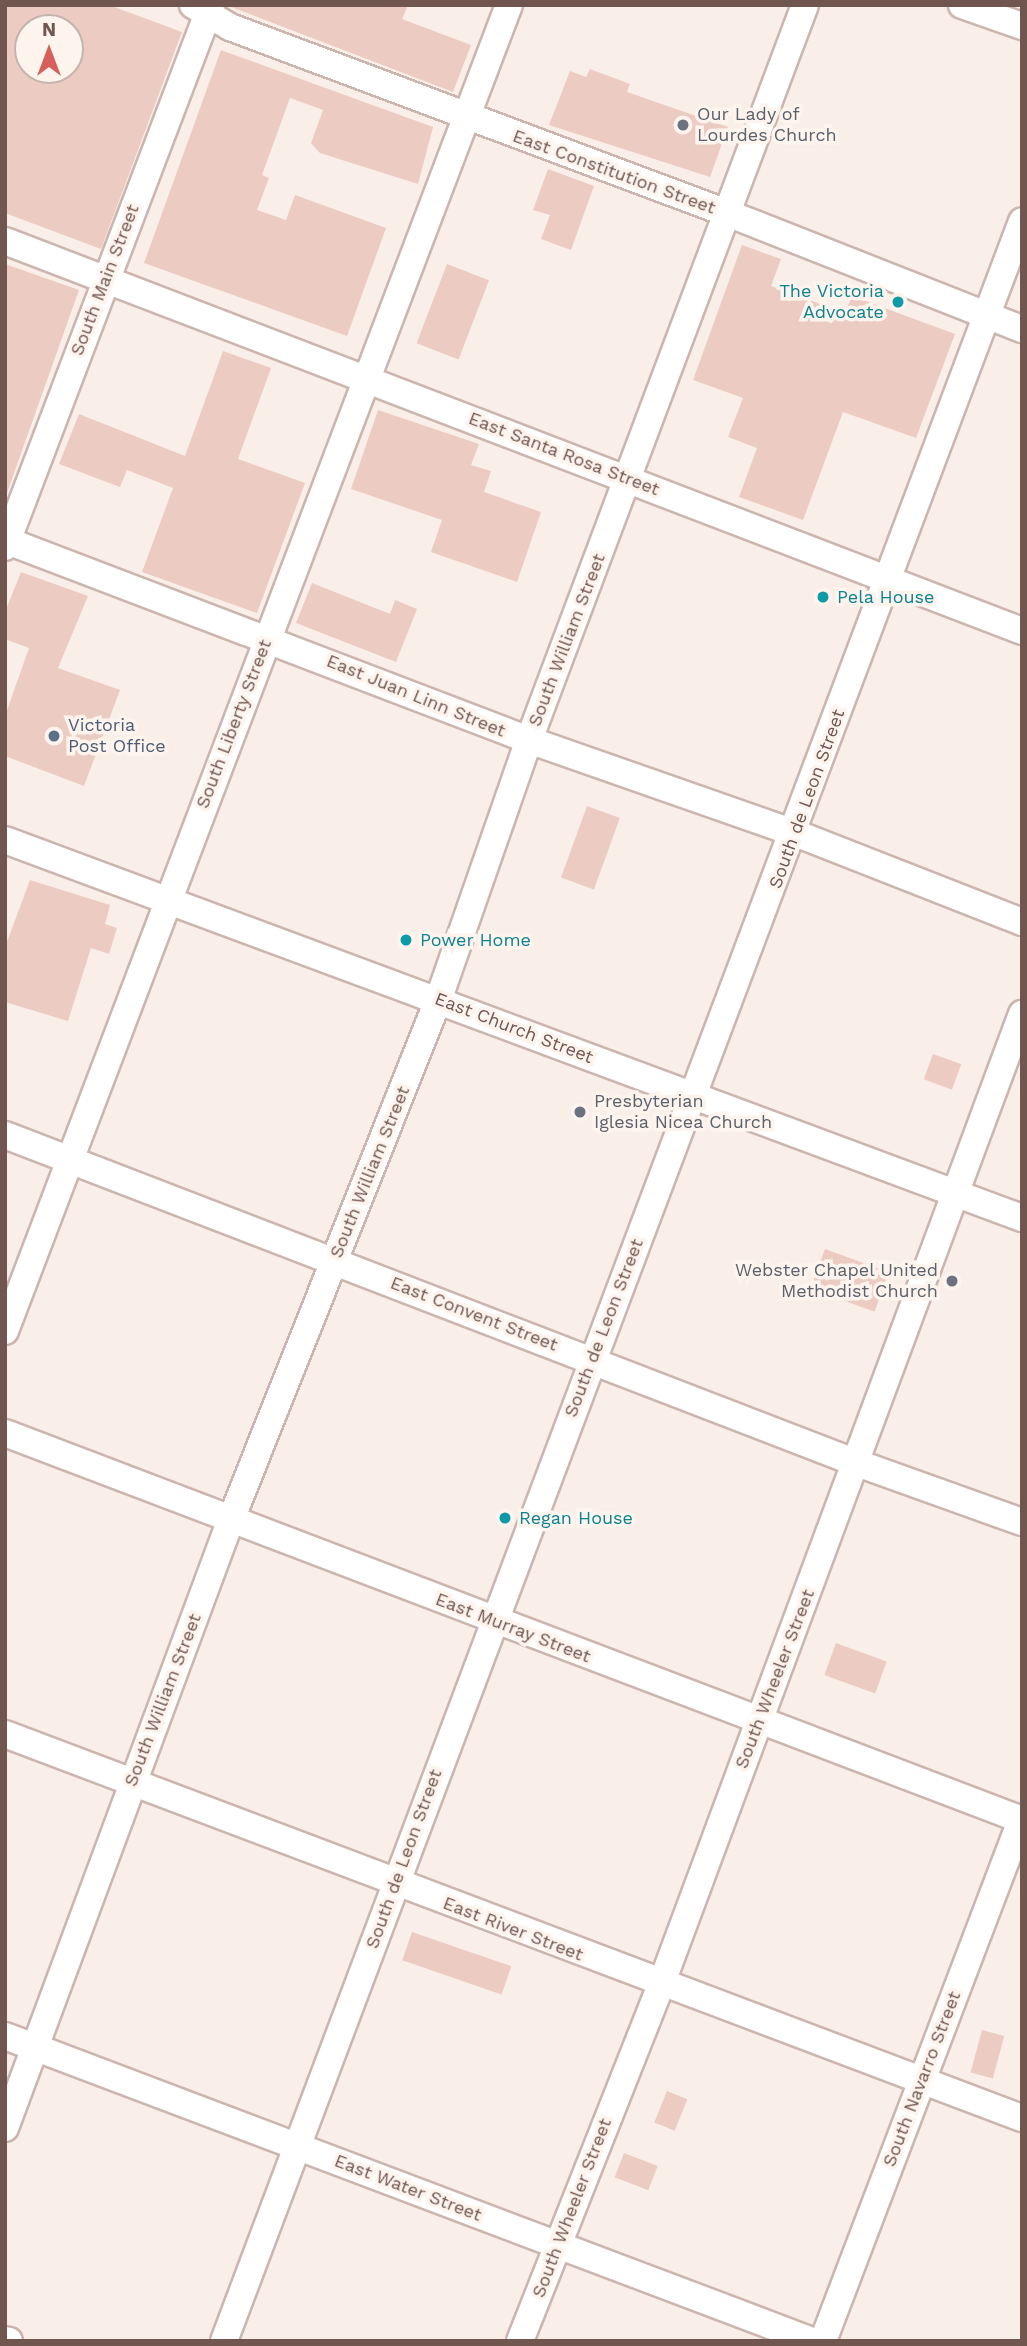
<!DOCTYPE html>
<style>
body{margin:0}
#map{position:relative;width:1027px;height:2346px;overflow:hidden;background:#faefe8;font-family:"Work Sans",sans-serif}
div>[style]{position:absolute}
.building>*{inset:0;background:#eccbc2;transform-origin:0 0}
.roads{filter:drop-shadow(2px 0 #cbb6af) drop-shadow(-2px 0 #cbb6af) drop-shadow(0 2px #cbb6af) drop-shadow(0 -2px #cbb6af)}
.minor>*{height:26px;margin:-13px;padding:0 13px;transform-origin:13px;border-radius:13px;background:#fff}
.dots>*{width:19px;height:19px;translate:-50% -50%;box-sizing:border-box;border:4px solid #fdf4ee;border-radius:50%}
span{translate:-50% -50%;white-space:nowrap;text-align:center;line-height:1.15;-webkit-text-stroke:7px #fdf4ee;paint-order:stroke}
.worship-label{font-size:18px;color:#5b616d}
.left{translate:0 -50%;text-align:left}
.right{translate:-100% -50%;text-align:right}
.street-label{font-size:18px;color:#71554f}
.culture-label{font-size:18px;color:#0d838f}
.service-label{font-size:18px;color:#4e5e75}
.frame{position:absolute;inset:0;border:7px solid #71554f;pointer-events:none}
.north{position:absolute;left:14px;top:14px;width:70px;height:70px;box-sizing:border-box;background:#fdf4ee;border:2px solid #c5b4ae;border-radius:50%;rotate:0deg;font-size:19px;font-weight:700;line-height:28px;text-align:center;color:#71554f}
.north::after{content:'';display:block;margin:auto;width:24px;height:32px;background:#d65f5b;clip-path:polygon(50% 0,100% 100%,50% 72%,0 100%)}
</style>
<div id="map">
<div class="building">
<i style="clip-path:polygon(evenodd,5px 5px,109px 5px,182px 32px,101px 249px,5px 213px,5px 5px,28px 28px,70px 28px,70px 70px,28px 70px,28px 28px)"></i>
<i style="clip-path:polygon(226px 5px,408px 5px,402px 19px,471px 45px,453px 92px)"></i>
<i style="clip-path:polygon(221px 50px,433px 127px,418px 184px,320px 153px,311px 143px,323px 110px,290px 98px,262px 175px,269px 178px,257px 210px,286px 220px,295px 195px,386px 228px,347px 336px,144px 263px)"></i>
<i style="clip-path:polygon(590px 69px,630px 84px,627px 92px,728px 127px,710px 177px,549px 125px,570px 71px,586px 77px)"></i>
<i style="clip-path:polygon(548px 169px,594px 186px,571px 250px,541px 239px,550px 215px,533px 210px)"></i>
<i style="clip-path:polygon(742px 245px,781px 259px,771px 286px,845px 313px,852px 296px,955px 334px,916px 438px,843px 412px,803px 520px,739px 497px,757px 448px,728px 437px,743px 398px,693px 380px)"></i>
<i style="clip-path:polygon(5px 264px,79px 290px,7px 493px,5px 493px)"></i>
<i style="left:447px;top:264px;width:45px;height:85px;rotate:21deg"></i>
<i style="clip-path:polygon(223px 351px,271px 368px,238px 459px,305px 483px,257px 613px,142px 572px,173px 488px,127px 470px,120px 487px,59px 464px,79px 414px,185px 456px)"></i>
<i style="clip-path:polygon(378px 410px,479px 444px,471px 465px,491px 471px,484px 492px,541px 512px,517px 582px,431px 552px,442px 520px,351px 489px)"></i>
<i style="clip-path:polygon(21px 572px,88px 596px,58px 668px,120px 690px,84px 786px,5px 756px,5px 716px,29px 648px,5px 639px,5px 612px)"></i>
<i style="clip-path:polygon(312px 583px,390px 614px,395px 600px,417px 609px,396px 662px,296px 623px)"></i>
<i style="left:587px;top:806px;width:35px;height:76px;rotate:20deg"></i>
<i style="clip-path:polygon(30px 880px,110px 905px,105px 924px,117px 928px,109px 954px,91px 948px,68px 1021px,5px 1002px,5px 947px)"></i>
<i style="left:933px;top:1054px;width:30px;height:27px;rotate:20deg"></i>
<i style="left:825px;top:1249px;width:68px;height:42px;rotate:20deg"></i>
<i style="left:836px;top:1643px;width:54px;height:34px;rotate:20deg"></i>
<i style="left:412px;top:1932px;width:105px;height:30px;rotate:19deg"></i>
<i style="left:982px;top:2030px;width:23px;height:44px;rotate:15deg"></i>
<i style="left:667px;top:2091px;width:22px;height:34px;rotate:22deg"></i>
<i style="left:624px;top:2153px;width:36px;height:26px;rotate:21deg"></i>
</div>
<div class="roads">
<div class="minor">
<i style="left:193px;top:5px;width:43px;rotate:30.7deg"></i>
<i style="left:230px;top:27px;width:531px;rotate:20.52deg"></i>
<i style="left:727px;top:213px;width:317px;rotate:21.5deg"></i>
<i style="left:962px;top:5px;width:64px;rotate:19.3deg"></i>
<i style="left:5px;top:241px;width:1089px;rotate:20.98deg"></i>
<i style="left:5px;top:540px;width:561px;rotate:20.89deg"></i>
<i style="left:529px;top:740px;width:282px;rotate:19.3deg"></i>
<i style="left:795px;top:833px;width:244px;rotate:21.4deg"></i>
<i style="left:5px;top:547px;width:580px;rotate:-69.19deg"></i>
<i style="left:5px;top:840px;width:1085px;rotate:20.39deg"></i>
<i style="left:5px;top:1135px;width:913px;rotate:21.06deg"></i>
<i style="left:857px;top:1463px;width:175px;rotate:19.7deg"></i>
<i style="left:5px;top:1331px;width:1419px;rotate:-69.19deg"></i>
<i style="left:5px;top:1433px;width:1088px;rotate:20.83deg"></i>
<i style="left:5px;top:1734px;width:1087px;rotate:20.69deg"></i>
<i style="left:5px;top:2036px;width:863px;rotate:20.7deg"></i>
<i style="left:5px;top:2128px;width:646px;rotate:-69.63deg"></i>
<i style="left:230px;top:1522px;width:564px;rotate:-68.26deg"></i>
<i style="left:439px;top:998px;width:273px;rotate:-70.8deg"></i>
<i style="left:529px;top:740px;width:785px;rotate:-69.42deg"></i>
<i style="left:5px;top:2340px;width:4px;rotate:14deg"></i>
<i style="left:224px;top:2341px;width:2265px;rotate:-69.37deg"></i>
<i style="left:520px;top:2341px;width:383px;rotate:-68.4deg"></i>
<i style="left:661px;top:1985px;width:1036px;rotate:-69.61deg"></i>
<i style="left:823px;top:2341px;width:560px;rotate:-69.17deg"></i>
</div>
</div>
<div class="dots">
<i style="left:683px;top:125px;background:#6b7280"></i>
<i style="left:898px;top:302px;background:#0f9aa8"></i>
<i style="left:823px;top:597px;background:#0f9aa8"></i>
<i style="left:54px;top:736px;background:#5c6f8a"></i>
<i style="left:406px;top:940px;background:#0f9aa8"></i>
<i style="left:580px;top:1112px;background:#6b7280"></i>
<i style="left:952px;top:1281px;background:#6b7280"></i>
<i style="left:505px;top:1518px;background:#0f9aa8"></i>
</div>
<div class="worship-label">
<span class="left" style="left:697px;top:125px">Our Lady of<br>Lourdes Church</span>
<span class="left" style="left:594px;top:1112px">Presbyterian<br>Iglesia Nicea Church</span>
<span class="right" style="left:938px;top:1281px">Webster Chapel United<br>Methodist Church</span>
</div>
<div class="street-label">
<span style="left:614px;top:172px;rotate:20deg">East Constitution Street</span>
<span style="left:105px;top:280px;rotate:-69deg">South Main Street</span>
<span style="left:564px;top:454px;rotate:21deg">East Santa Rosa Street</span>
<span style="left:567px;top:640px;rotate:-69deg">South William Street</span>
<span style="left:416px;top:696px;rotate:22deg">East Juan Linn Street</span>
<span style="left:234px;top:724px;rotate:-69deg">South Liberty Street</span>
<span style="left:807px;top:799px;rotate:-70deg">South de Leon Street</span>
<span style="left:514px;top:1028px;rotate:21deg">East Church Street</span>
<span style="left:370px;top:1172px;rotate:-68deg">South William Street</span>
<span style="left:474px;top:1314px;rotate:21deg">East Convent Street</span>
<span style="left:604px;top:1328px;rotate:-69deg">South de Leon Street</span>
<span style="left:513px;top:1628px;rotate:21deg">East Murray Street</span>
<span style="left:775px;top:1679px;rotate:-69deg">South Wheeler Street</span>
<span style="left:163px;top:1700px;rotate:-69deg">South William Street</span>
<span style="left:404px;top:1859px;rotate:-70deg">South de Leon Street</span>
<span style="left:513px;top:1929px;rotate:21deg">East River Street</span>
<span style="left:922px;top:2079px;rotate:-69deg">South Navarro Street</span>
<span style="left:408px;top:2188px;rotate:21deg">East Water Street</span>
<span style="left:572px;top:2208px;rotate:-69deg">South Wheeler Street</span>
</div>
<div class="culture-label">
<span class="right" style="left:884px;top:302px">The Victoria<br>Advocate</span>
<span class="left" style="left:837px;top:597px">Pela House</span>
<span class="left" style="left:420px;top:940px">Power Home</span>
<span class="left" style="left:519px;top:1518px">Regan House</span>
</div>
<div class="service-label">
<span class="left" style="left:68px;top:736px">Victoria<br>Post Office</span>
</div>
<div class="frame"></div>
<div class="north">N</div>
</div>
